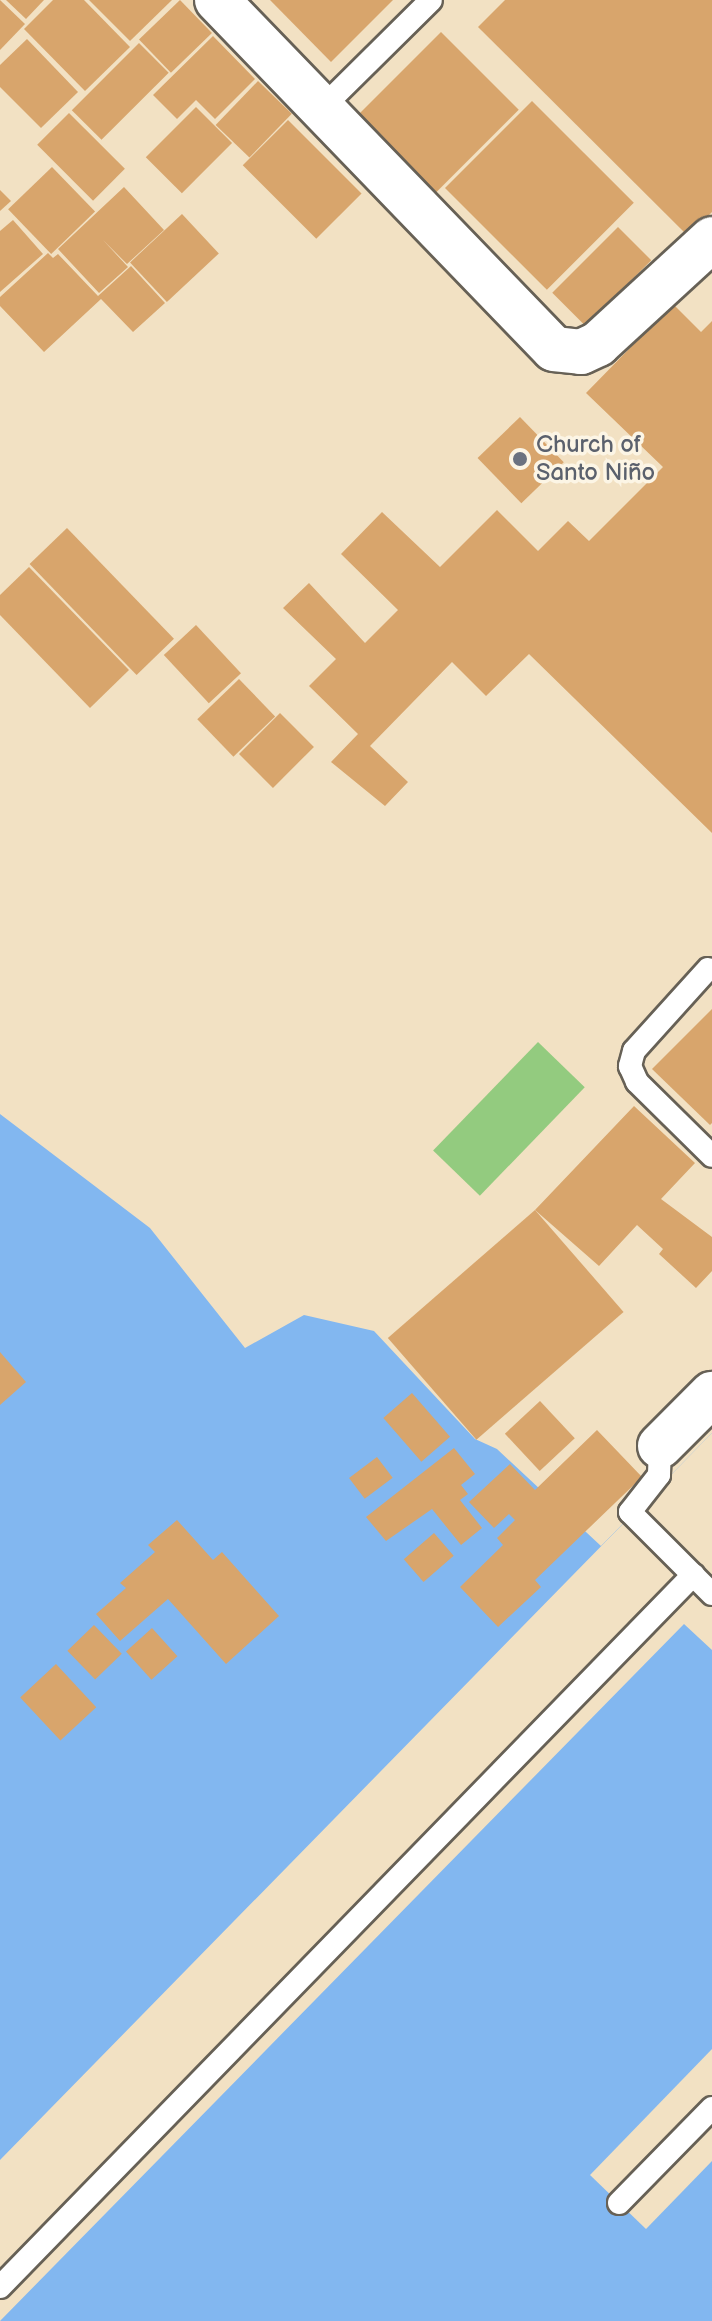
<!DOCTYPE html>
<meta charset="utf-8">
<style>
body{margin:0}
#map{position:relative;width:712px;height:2321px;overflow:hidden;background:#f2e1c3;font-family:"Balsamiq Sans",sans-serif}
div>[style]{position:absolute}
.green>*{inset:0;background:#93cb7f;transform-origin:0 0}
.water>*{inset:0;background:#82b7f0}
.pier>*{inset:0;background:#f2e1c3}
.building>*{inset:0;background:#d8a56c;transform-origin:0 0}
.roads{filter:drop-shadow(2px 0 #676156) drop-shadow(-2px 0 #676156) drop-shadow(0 2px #676156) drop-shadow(0 -2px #676156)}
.service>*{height:22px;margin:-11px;padding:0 11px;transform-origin:11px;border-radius:11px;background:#fff}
.minor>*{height:44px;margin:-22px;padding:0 22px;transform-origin:22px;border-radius:22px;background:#fff}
.dots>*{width:22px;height:22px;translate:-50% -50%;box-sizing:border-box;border:4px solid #fcf5e5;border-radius:50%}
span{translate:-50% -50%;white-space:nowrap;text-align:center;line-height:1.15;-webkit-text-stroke:7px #fcf5e5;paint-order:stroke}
.worship-label{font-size:24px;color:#5b616d}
.left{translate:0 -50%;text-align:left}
</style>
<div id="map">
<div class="green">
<i style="left:538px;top:1042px;width:65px;height:151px;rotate:44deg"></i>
</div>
<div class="water">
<i style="clip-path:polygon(0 1114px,150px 1228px,245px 1348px,304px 1315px,374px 1331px,475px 1439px,497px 1449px,601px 1546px,712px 1433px,712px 2321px,0 2321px)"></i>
</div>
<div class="pier">
<i style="clip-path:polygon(712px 1433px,712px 1650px,684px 1624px,0 2321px,0 2160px)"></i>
<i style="clip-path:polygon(712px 2049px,712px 2161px,646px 2229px,590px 2175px)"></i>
</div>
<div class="building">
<i style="clip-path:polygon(0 0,25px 24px,0 50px)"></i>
<i style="clip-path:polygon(6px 0,44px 0,26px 19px)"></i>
<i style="clip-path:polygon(53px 0,84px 0,130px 47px,85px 91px,24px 29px)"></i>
<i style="clip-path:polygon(89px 0,172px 0,130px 41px)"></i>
<i style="left:180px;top:0;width:46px;height:57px;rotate:46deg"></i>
<i style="clip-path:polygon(270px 0,393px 0,331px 62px)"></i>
<i style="clip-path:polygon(505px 0,712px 0,712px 212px,688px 236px,478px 27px)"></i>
<i style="left:441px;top:32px;width:110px;height:122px;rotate:45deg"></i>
<i style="clip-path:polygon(213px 36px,255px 79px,215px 119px,196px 100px,177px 119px,153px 95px)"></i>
<i style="clip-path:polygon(27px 39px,78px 92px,41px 128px,0 87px,0 65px)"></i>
<i style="left:139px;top:43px;width:42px;height:95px;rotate:45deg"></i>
<i style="left:258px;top:81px;width:47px;height:61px;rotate:44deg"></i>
<i style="left:532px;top:101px;width:144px;height:123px;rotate:45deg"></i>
<i style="left:196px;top:107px;width:51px;height:71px;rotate:45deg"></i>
<i style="left:69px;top:113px;width:79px;height:45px;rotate:45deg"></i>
<i style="left:288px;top:120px;width:104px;height:64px;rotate:45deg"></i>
<i style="left:52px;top:167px;width:62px;height:61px;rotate:46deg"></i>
<i style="clip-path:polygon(124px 187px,164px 230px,127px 264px,103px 240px,128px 267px,99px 293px,58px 249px)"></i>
<i style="clip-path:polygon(0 190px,11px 201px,0 211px)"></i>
<i style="left:182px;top:214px;width:54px;height:71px;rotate:47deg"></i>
<i style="clip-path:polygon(13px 220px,43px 254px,0 292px,0 231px)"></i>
<i style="left:618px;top:227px;width:47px;height:93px;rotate:45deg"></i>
<i style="clip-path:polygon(48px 253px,53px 258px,58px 254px,98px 296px,131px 266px,165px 303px,133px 332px,101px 299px,44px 352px,0 306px,0 297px)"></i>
<i style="clip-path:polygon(673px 304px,701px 332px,712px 321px,712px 833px,529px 654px,486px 696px,452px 662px,370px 746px,408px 782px,385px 806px,331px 762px,358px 734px,309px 686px,336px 659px,283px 608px,309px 583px,365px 643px,398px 610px,341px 554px,382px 512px,440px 567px,497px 510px,538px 551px,568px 521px,589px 541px,663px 467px,586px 393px)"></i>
<i style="left:520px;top:417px;width:63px;height:59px;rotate:46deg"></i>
<i style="left:67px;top:528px;width:154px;height:52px;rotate:46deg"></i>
<i style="clip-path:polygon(29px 567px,129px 670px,90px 708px,0 615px,0 595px)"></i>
<i style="left:196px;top:625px;width:66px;height:44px;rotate:47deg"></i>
<i style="left:239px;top:679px;width:52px;height:58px;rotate:46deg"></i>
<i style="left:280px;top:713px;width:48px;height:58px;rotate:45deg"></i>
<i style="clip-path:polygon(712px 1009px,712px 1123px,710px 1125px,652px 1069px)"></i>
<i style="clip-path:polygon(634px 1106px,695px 1163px,661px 1199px,712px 1237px,712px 1271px,696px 1288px,659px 1254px,663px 1249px,637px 1225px,599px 1266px,535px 1210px)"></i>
<i style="left:535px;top:1210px;width:135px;height:195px;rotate:49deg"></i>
<i style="clip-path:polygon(0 1352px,26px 1382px,0 1405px)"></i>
<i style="left:412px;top:1393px;width:58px;height:38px;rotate:49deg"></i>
<i style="left:540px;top:1401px;width:51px;height:48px;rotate:47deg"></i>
<i style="clip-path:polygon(597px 1430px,642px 1477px,535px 1580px,541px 1587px,498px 1627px,460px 1587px,503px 1545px,497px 1538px,515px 1520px,509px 1514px,494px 1528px,469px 1502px,510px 1464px,535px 1490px)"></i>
<i style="clip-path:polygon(454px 1448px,475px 1474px,461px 1485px,468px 1494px,460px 1500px,482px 1528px,461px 1545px,432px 1509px,386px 1541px,366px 1517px)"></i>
<i style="left:377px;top:1457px;width:26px;height:35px;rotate:53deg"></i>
<i style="clip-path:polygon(177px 1520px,213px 1560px,222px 1552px,279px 1616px,226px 1664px,168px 1599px,120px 1641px,96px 1614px,126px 1588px,120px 1583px,155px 1552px,148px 1545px)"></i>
<i style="left:434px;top:1533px;width:30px;height:40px;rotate:49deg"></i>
<i style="left:94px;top:1625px;width:40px;height:37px;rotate:46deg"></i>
<i style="left:152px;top:1628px;width:38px;height:35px;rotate:48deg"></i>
<i style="left:56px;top:1664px;width:59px;height:49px;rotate:47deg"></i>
</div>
<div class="roads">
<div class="service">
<i style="left:322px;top:108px;width:153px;rotate:-44.7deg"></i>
<i style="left:708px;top:969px;width:110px;rotate:132.1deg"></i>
<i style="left:634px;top:1051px;width:16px;rotate:105deg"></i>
<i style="left:630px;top:1066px;width:17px;rotate:66deg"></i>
<i style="left:637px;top:1082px;width:105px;rotate:44.6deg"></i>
<i style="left:660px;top:1446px;width:29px;rotate:92deg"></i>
<i style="left:659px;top:1475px;width:47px;rotate:128.1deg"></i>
<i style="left:630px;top:1512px;width:116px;rotate:45deg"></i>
<i style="left:619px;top:2203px;width:133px;rotate:-45.6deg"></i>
<i style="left:0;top:2287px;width:994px;rotate:-45.77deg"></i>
</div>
<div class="minor">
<i style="left:217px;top:0;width:485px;rotate:46deg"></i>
<i style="left:554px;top:349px;width:27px;rotate:6deg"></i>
<i style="left:581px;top:352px;width:19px;rotate:-25deg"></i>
<i style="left:598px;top:344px;width:155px;rotate:-42.6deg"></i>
<i style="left:660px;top:1446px;width:74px;rotate:-45deg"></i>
</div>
</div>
<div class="dots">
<i style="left:520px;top:459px;background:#6b7280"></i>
</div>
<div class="worship-label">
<span class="left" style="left:536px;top:459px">Church of<br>Santo Niño</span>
</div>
</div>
